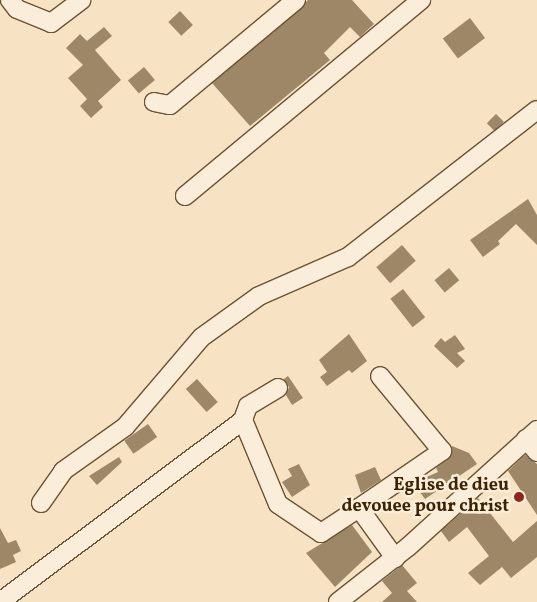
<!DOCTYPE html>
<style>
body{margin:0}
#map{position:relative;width:537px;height:602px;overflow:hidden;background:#f7e3c4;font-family:Vollkorn,serif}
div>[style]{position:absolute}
.building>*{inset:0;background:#9d8767;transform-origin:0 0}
.roads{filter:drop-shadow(1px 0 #6b5333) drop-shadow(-1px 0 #6b5333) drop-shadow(0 1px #6b5333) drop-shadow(0 -1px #6b5333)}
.minor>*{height:18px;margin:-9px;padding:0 9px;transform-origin:9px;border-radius:9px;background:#faedd9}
.dots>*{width:14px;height:14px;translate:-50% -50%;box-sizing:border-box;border:2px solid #faedd9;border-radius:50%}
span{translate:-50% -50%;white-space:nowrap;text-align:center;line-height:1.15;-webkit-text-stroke:5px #faedd9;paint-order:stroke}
.poi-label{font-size:18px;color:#3c2303;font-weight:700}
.right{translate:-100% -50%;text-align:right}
</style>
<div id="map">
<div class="building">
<i style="clip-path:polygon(308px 0,352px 0,374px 24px,360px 37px,350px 27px,324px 53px,330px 60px,250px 126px,212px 83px)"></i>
<i style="left:180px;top:11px;width:19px;height:16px;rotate:47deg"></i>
<i style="left:470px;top:18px;width:25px;height:34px;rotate:53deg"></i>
<i style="clip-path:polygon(104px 27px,112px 36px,95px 50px,121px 80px,98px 101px,103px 107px,91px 118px,80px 106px,87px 99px,68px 78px,83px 65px,66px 48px,80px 34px,87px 41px)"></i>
<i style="left:144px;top:67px;width:17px;height:21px;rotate:50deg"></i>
<i style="left:496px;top:114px;width:11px;height:13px;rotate:45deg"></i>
<i style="clip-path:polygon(528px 199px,537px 215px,537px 245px,516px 224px,498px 241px,500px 244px,483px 257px,470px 240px)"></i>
<i style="left:402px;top:245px;width:21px;height:34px;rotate:49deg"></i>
<i style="left:449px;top:268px;width:16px;height:19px;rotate:50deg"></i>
<i style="left:403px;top:289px;width:36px;height:16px;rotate:52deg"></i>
<i style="clip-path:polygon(349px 334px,367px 361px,352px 373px,349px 370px,327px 386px,320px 377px,327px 372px,319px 360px)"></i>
<i style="clip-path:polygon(455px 335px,465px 349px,457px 353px,465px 361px,457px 368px,434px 346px,441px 338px,445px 342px)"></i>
<i style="clip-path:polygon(288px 376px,303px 398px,292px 405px,286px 395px,289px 387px,284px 379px)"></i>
<i style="left:197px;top:379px;width:31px;height:15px;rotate:48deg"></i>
<i style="left:148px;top:424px;width:16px;height:29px;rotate:55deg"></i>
<i style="clip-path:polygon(452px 446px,469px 453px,477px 464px,425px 499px,413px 483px,438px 472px,436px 468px,451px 456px)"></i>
<i style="clip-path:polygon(525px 455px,537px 464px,537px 515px,508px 471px)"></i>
<i style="clip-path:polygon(119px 457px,122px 462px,97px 485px,89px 476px)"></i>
<i style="clip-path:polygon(299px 464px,310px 485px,292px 497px,282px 482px,292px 476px,288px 469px)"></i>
<i style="clip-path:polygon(375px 467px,381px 480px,361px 493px,355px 475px)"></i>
<i style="clip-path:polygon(478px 498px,513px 542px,537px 521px,537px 557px,511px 578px,502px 567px,480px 585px,468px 573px,489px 556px,467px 527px,449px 542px,441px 531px)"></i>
<i style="clip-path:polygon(352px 525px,372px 552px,335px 587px,306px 553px)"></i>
<i style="clip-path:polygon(0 528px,8px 543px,16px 540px,21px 551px,13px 555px,16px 562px,0 569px)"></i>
<i style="clip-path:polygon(402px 565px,417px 583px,407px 591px,417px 602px,382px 602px,392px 593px,382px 581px)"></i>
</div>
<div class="roads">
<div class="minor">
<i style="left:10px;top:0;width:11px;rotate:52deg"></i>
<i style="left:17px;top:9px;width:37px;rotate:22deg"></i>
<i style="left:51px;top:23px;width:38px;rotate:-37deg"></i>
<i style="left:154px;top:102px;width:16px;rotate:11deg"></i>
<i style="left:170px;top:105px;width:164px;rotate:-39.8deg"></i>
<i style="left:185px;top:196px;width:307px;rotate:-39.7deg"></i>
<i style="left:278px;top:388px;width:35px;rotate:149deg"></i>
<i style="left:248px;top:406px;width:15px;rotate:110deg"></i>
<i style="left:243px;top:420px;width:91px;rotate:67.4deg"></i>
<i style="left:278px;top:504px;width:52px;rotate:34deg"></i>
<i style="left:321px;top:533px;width:45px;rotate:-33.3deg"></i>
<i style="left:359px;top:508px;width:62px;rotate:54.2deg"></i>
<i style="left:526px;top:439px;width:17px;rotate:50deg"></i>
<i style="left:41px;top:503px;width:39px;rotate:-55deg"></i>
<i style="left:63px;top:471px;width:76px;rotate:-35.4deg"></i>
<i style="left:125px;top:427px;width:118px;rotate:-49.5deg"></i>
<i style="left:202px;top:337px;width:70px;rotate:-35.7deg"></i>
<i style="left:259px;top:296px;width:97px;rotate:-23.7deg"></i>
<i style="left:348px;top:257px;width:239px;rotate:-37.9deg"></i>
<i style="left:359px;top:508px;width:101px;rotate:-34.5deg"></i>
<i style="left:442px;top:451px;width:97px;rotate:-129.6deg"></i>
<i style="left:0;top:602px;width:304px;rotate:-36.8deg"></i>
<i style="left:338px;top:602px;width:89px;rotate:-38.2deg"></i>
<i style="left:408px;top:547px;width:174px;rotate:-42.2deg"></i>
</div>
</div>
<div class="dots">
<i style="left:519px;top:497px;background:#8f2418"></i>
</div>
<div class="poi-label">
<span class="right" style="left:509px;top:497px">Eglise de dieu<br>devouee pour christ</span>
</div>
</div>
